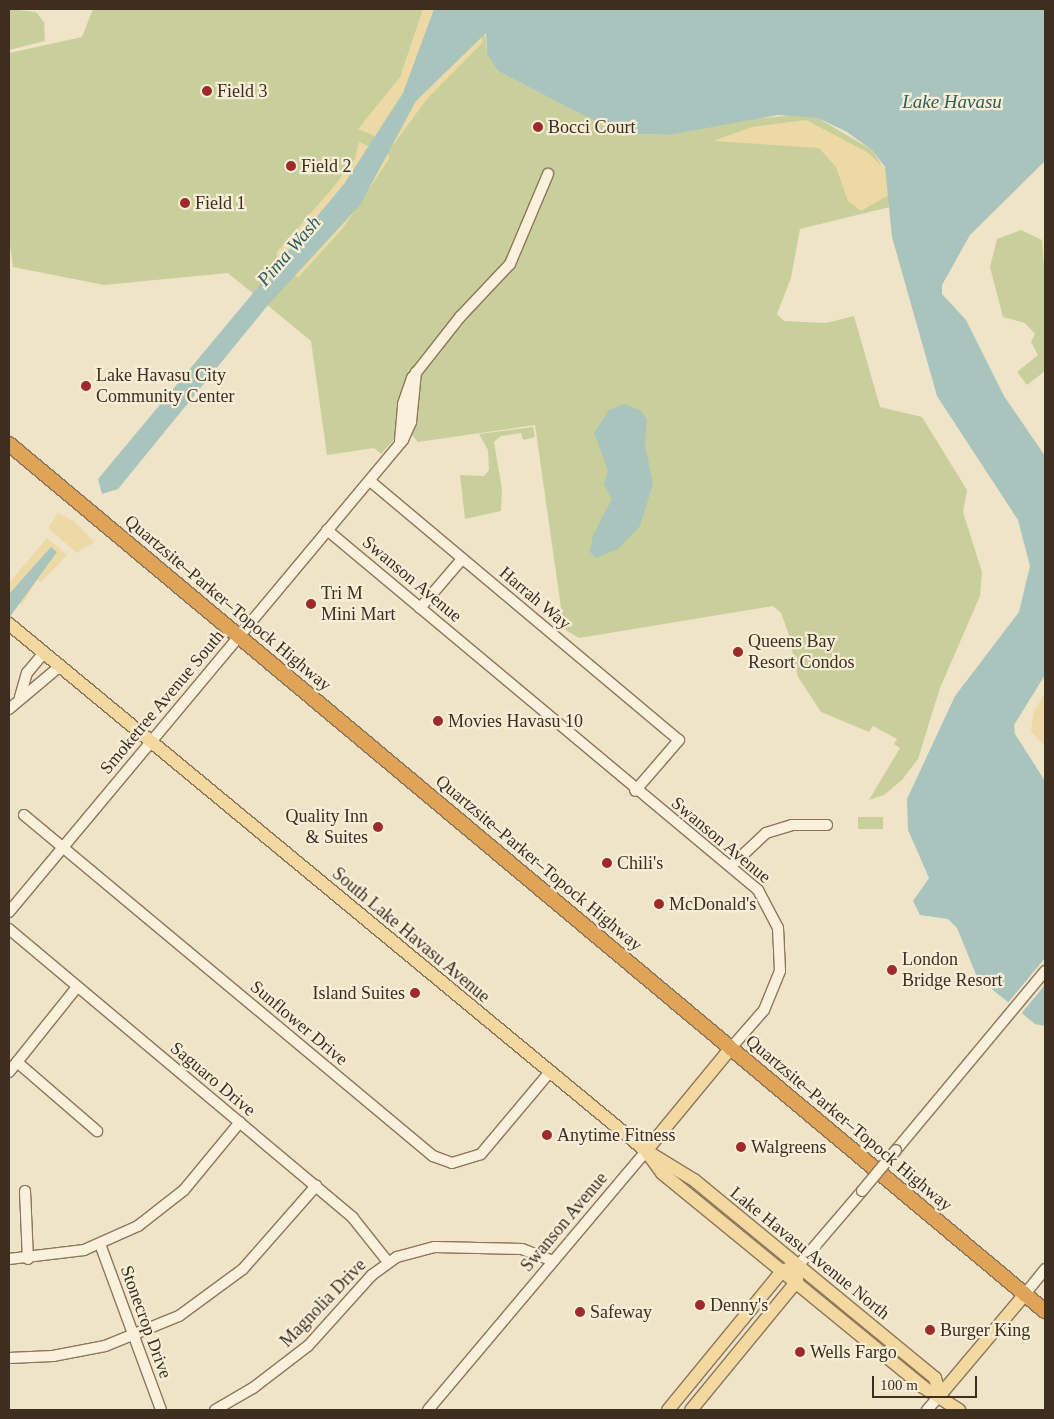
<!DOCTYPE html>
<meta charset="utf-8">
<style>
body{margin:0}
#map{position:relative;width:1054px;height:1419px;overflow:hidden;background:#f0e4c8;font-family:"Times New Roman",serif}
div>[style]{position:absolute}
.green>*{inset:0;background:#c9cf9b;transform-origin:0 0}
.sand>*{inset:0;background:#ecd9a5}
.water>*{inset:0;background:#a9c4bc}
.pier>*{inset:0;background:#f0e4c8}
.roads{filter:drop-shadow(1px 0 #8d765c) drop-shadow(-1px 0 #8d765c) drop-shadow(0 1px #8d765c) drop-shadow(0 -1px #8d765c)}
.minor>*{height:10px;margin:-5px;padding:0 5px;transform-origin:5px;border-radius:5px;background:#faf1dc}
.major>*{height:12px;margin:-6px;padding:0 6px;transform-origin:6px;border-radius:6px;background:#f3d9a0}
.highway>*{height:14px;margin:-7px;padding:0 7px;transform-origin:7px;border-radius:7px;background:#e0a458}
.bridges{filter:drop-shadow(1px 0 #8d765c) drop-shadow(-1px 0 #8d765c) drop-shadow(0 1px #8d765c) drop-shadow(0 -1px #8d765c)}
.minor-bridge>*{height:10px;margin:-5px;padding:0 5px;transform-origin:5px;border-radius:5px;background:#faf1dc}
.dots>*{width:14px;height:14px;translate:-50% -50%;box-sizing:border-box;border:2px solid #f7eed8;border-radius:50%}
span{translate:-50% -50%;white-space:nowrap;text-align:center;line-height:1.15;-webkit-text-stroke:4.5px #f7eed8;paint-order:stroke}
.poi-label{font-size:18px;color:#3d2e20}
.left{translate:0 -50%;text-align:left}
.right{translate:-100% -50%;text-align:right}
.street-label{font-size:18px;color:#3d2e20}
.water-label{font-size:19px;color:#2f5d5a;font-style:italic}
.frame{position:absolute;inset:0;border:10px solid #3d2e20;pointer-events:none}
.scale{position:absolute;left:872px;top:1376px;width:105px;height:22px;box-sizing:border-box;border:2px solid #3d2e20;border-top:0;padding-left:6px;font-size:15px;line-height:18px;white-space:nowrap;color:#3d2e20;-webkit-text-stroke:4px #f7eed8;paint-order:stroke}
</style>
<div id="map">
<div class="green">
<i style="clip-path:polygon(9px 9px,36px 12px,44px 22px,45px 41px,9px 50px)"></i>
<i style="clip-path:polygon(93px 9px,467px 10px,484px 22px,487px 54px,498px 71px,590px 119px,638px 134px,669px 135px,748px 119px,798px 115px,818px 118px,872px 150px,889px 176px,890px 207px,800px 229px,791px 278px,777px 314px,784px 321px,826px 323px,854px 316px,880px 407px,922px 417px,967px 490px,963px 512px,982px 572px,980px 596px,940px 688px,918px 759px,902px 780px,884px 795px,869px 800px,900px 748px,894px 744px,897px 739px,873px 726px,869px 732px,821px 712px,798px 677px,788px 632px,781px 613px,773px 606px,579px 638px,564px 629px,535px 425px,418px 442px,412px 435px,422px 371px,512px 266px,539px 193px,534px 192px,508px 263px,458px 316px,410px 377px,400px 404px,398px 435px,381px 454px,374px 448px,327px 455px,311px 341px,228px 273px,104px 285px,13px 267px,9px 237px,9px 53px,82px 37px)"></i>
<i style="clip-path:polygon(1021px 230px,1042px 240px,1045px 280px,1045px 371px,1027px 385px,1017px 372px,1038px 355px,1031px 342px,1035px 334px,1025px 323px,1003px 317px,990px 267px,997px 239px)"></i>
<i style="clip-path:polygon(533px 427px,535px 437px,523px 440px,521px 433px,501px 436px,494px 442px,502px 489px,501px 511px,465px 519px,460px 475px,484px 476px,489px 470px,488px 450px,479px 434px)"></i>
<i style="left:858px;top:817px;width:25px;height:12px"></i>
</div>
<div class="sand">
<i style="clip-path:polygon(423px 9px,443px 11px,478px 23px,483px 42px,427px 99px,394px 144px,358px 129px,400px 77px)"></i>
<i style="clip-path:polygon(806px 120px,867px 152px,892px 175px,892px 193px,861px 211px,848px 201px,836px 167px,819px 148px,713px 141px,752px 127px)"></i>
<i style="clip-path:polygon(359px 142px,389px 155px,389px 159px,344px 227px,298px 278px,276px 263px,277px 252px,331px 190px,355px 159px)"></i>
<i style="clip-path:polygon(58px 513px,75px 522px,94px 542px,77px 553px,48px 528px)"></i>
<i style="clip-path:polygon(47px 538px,67px 555px,41px 582px,37px 580px,21px 606px,20px 602px,13px 609px,9px 583px)"></i>
<i style="clip-path:polygon(1045px 693px,1045px 746px,1031px 731px,1034px 711px)"></i>
</div>
<div class="water">
<i style="clip-path:polygon(434px 9px,1045px 9px,1045px 161px,970px 235px,942px 285px,942px 294px,966px 320px,1004px 396px,1045px 456px,1045px 675px,1014px 725px,1015px 734px,1045px 781px,1045px 1026px,1035px 1024px,977px 977px,957px 928px,948px 919px,920px 915px,913px 901px,929px 878px,908px 830px,907px 799px,955px 696px,1019px 612px,1030px 566px,1018px 520px,937px 396px,892px 237px,885px 167px,872px 150px,847px 132px,818px 118px,778px 115px,669px 135px,638px 134px,590px 119px,498px 71px,487px 54px,486px 33px,416px 101px,360px 205px,268px 305px,118px 489px,102px 494px,98px 479px,344px 184px,403px 93px)"></i>
<i style="clip-path:polygon(624px 404px,640px 410px,647px 419px,645px 444px,653px 484px,640px 526px,618px 549px,596px 558px,590px 552px,593px 535px,612px 499px,604px 484px,608px 470px,594px 433px,609px 410px)"></i>
<i style="clip-path:polygon(51px 547px,57px 552px,9px 618px,9px 594px)"></i>
</div>
<div class="pier">
<i style="clip-path:polygon(1045px 958px,1045px 985px,1020px 1015px,1006px 1005px)"></i>
</div>
<div class="roads">
<div class="minor">
<i style="left:400px;top:441px;width:37px;rotate:-85deg"></i>
<i style="left:403px;top:404px;width:28px;rotate:-71deg"></i>
<i style="left:412px;top:378px;width:78px;rotate:-51.8deg"></i>
<i style="left:460px;top:317px;width:73px;rotate:-46.7deg"></i>
<i style="left:510px;top:264px;width:98px;rotate:-67.1deg"></i>
<i style="left:370px;top:481px;width:403px;rotate:40deg"></i>
<i style="left:679px;top:740px;width:67px;rotate:130.8deg"></i>
<i style="left:327px;top:530px;width:562px;rotate:39.87deg"></i>
<i style="left:758px;top:890px;width:43px;rotate:62.2deg"></i>
<i style="left:778px;top:928px;width:43px;rotate:87.3deg"></i>
<i style="left:780px;top:971px;width:42px;rotate:112.3deg"></i>
<i style="left:764px;top:1010px;width:52px;rotate:131.1deg"></i>
<i style="left:420px;top:608px;width:65px;rotate:-49.4deg"></i>
<i style="left:20px;top:697px;width:25px;rotate:-74deg"></i>
<i style="left:27px;top:673px;width:26px;rotate:-50deg"></i>
<i style="left:9px;top:709px;width:67px;rotate:-40.1deg"></i>
<i style="left:24px;top:815px;width:533px;rotate:39.82deg"></i>
<i style="left:433px;top:1156px;width:20px;rotate:20deg"></i>
<i style="left:452px;top:1163px;width:30px;rotate:-17deg"></i>
<i style="left:481px;top:1154px;width:106px;rotate:-50deg"></i>
<i style="left:731px;top:866px;width:48px;rotate:-43.3deg"></i>
<i style="left:766px;top:833px;width:27px;rotate:-17deg"></i>
<i style="left:792px;top:825px;width:35px"></i>
<i style="left:9px;top:912px;width:615px;rotate:-50.15deg"></i>
<i style="left:403px;top:440px;width:20px;rotate:-66deg"></i>
<i style="left:411px;top:422px;width:50px;rotate:-84.3deg"></i>
<i style="left:9px;top:929px;width:449px;rotate:40deg"></i>
<i style="left:353px;top:1218px;width:56px;rotate:51.5deg"></i>
<i style="left:17px;top:1062px;width:106px;rotate:40.8deg"></i>
<i style="left:9px;top:1072px;width:109px;rotate:-51.3deg"></i>
<i style="left:896px;top:1150px;width:233px;rotate:-50.2deg"></i>
<i style="left:25px;top:1191px;width:68px;rotate:87.5deg"></i>
<i style="left:100px;top:1244px;width:177px;rotate:69.8deg"></i>
<i style="left:9px;top:1259px;width:76px;rotate:-6.8deg"></i>
<i style="left:84px;top:1250px;width:59px;rotate:-24deg"></i>
<i style="left:138px;top:1226px;width:58px;rotate:-38deg"></i>
<i style="left:184px;top:1190px;width:88px;rotate:-50.5deg"></i>
<i style="left:797px;top:1267px;width:100px;rotate:-49.5deg"></i>
<i style="left:1025px;top:1294px;width:32px;rotate:-51deg"></i>
<i style="left:9px;top:1358px;width:44px;rotate:-2.6deg"></i>
<i style="left:53px;top:1356px;width:53px;rotate:-10.9deg"></i>
<i style="left:105px;top:1346px;width:80px;rotate:-22.1deg"></i>
<i style="left:179px;top:1316px;width:79px;rotate:-36.3deg"></i>
<i style="left:243px;top:1269px;width:111px;rotate:-48.7deg"></i>
<i style="left:215px;top:1410px;width:44px;rotate:-30.1deg"></i>
<i style="left:253px;top:1388px;width:69px;rotate:-37.4deg"></i>
<i style="left:308px;top:1346px;width:96px;rotate:-48deg"></i>
<i style="left:372px;top:1275px;width:31px;rotate:-36deg"></i>
<i style="left:397px;top:1257px;width:39px;rotate:-15deg"></i>
<i style="left:435px;top:1247px;width:87px;rotate:1.3deg"></i>
<i style="left:522px;top:1249px;width:33px;rotate:21deg"></i>
<i style="left:428px;top:1410px;width:339px;rotate:-49.9deg"></i>
<i style="left:927px;top:1410px;width:20px;rotate:-49deg"></i>
</div>
<div class="major">
<i style="left:9px;top:624px;width:827px;rotate:39.6deg"></i>
<i style="left:646px;top:1151px;width:27px;rotate:54deg"></i>
<i style="left:662px;top:1173px;width:338px;rotate:39.3deg"></i>
<i style="left:923px;top:1387px;width:43px;rotate:32.6deg"></i>
<i style="left:646px;top:1151px;width:132px;rotate:-50.5deg"></i>
<i style="left:648px;top:1152px;width:54px;rotate:31.3deg"></i>
<i style="left:694px;top:1180px;width:312px;rotate:39.4deg"></i>
<i style="left:935px;top:1378px;width:18px;rotate:74deg"></i>
<i style="left:940px;top:1395px;width:132px;rotate:-49.9deg"></i>
<i style="left:668px;top:1410px;width:181px;rotate:-50.6deg"></i>
<i style="left:783px;top:1270px;width:14px;rotate:-12deg"></i>
<i style="left:797px;top:1267px;width:14px;rotate:90deg"></i>
<i style="left:797px;top:1281px;width:167px;rotate:129.4deg"></i>
</div>
<div class="highway">
<i style="left:9px;top:444px;width:1351px;rotate:39.93deg"></i>
</div>
</div>
<div class="bridges">
<div class="minor-bridge">
<i style="left:862px;top:1191px;width:53px;rotate:-50.3deg"></i>
</div>
</div>
<div class="dots">
<i style="left:207px;top:91px;background:#9e2a2b"></i>
<i style="left:538px;top:127px;background:#9e2a2b"></i>
<i style="left:291px;top:166px;background:#9e2a2b"></i>
<i style="left:185px;top:203px;background:#9e2a2b"></i>
<i style="left:86px;top:386px;background:#9e2a2b"></i>
<i style="left:311px;top:604px;background:#9e2a2b"></i>
<i style="left:738px;top:652px;background:#9e2a2b"></i>
<i style="left:438px;top:721px;background:#9e2a2b"></i>
<i style="left:378px;top:827px;background:#9e2a2b"></i>
<i style="left:607px;top:863px;background:#9e2a2b"></i>
<i style="left:659px;top:904px;background:#9e2a2b"></i>
<i style="left:892px;top:970px;background:#9e2a2b"></i>
<i style="left:415px;top:993px;background:#9e2a2b"></i>
<i style="left:547px;top:1135px;background:#9e2a2b"></i>
<i style="left:741px;top:1147px;background:#9e2a2b"></i>
<i style="left:700px;top:1305px;background:#9e2a2b"></i>
<i style="left:580px;top:1312px;background:#9e2a2b"></i>
<i style="left:930px;top:1330px;background:#9e2a2b"></i>
<i style="left:800px;top:1352px;background:#9e2a2b"></i>
</div>
<div class="poi-label">
<span class="left" style="left:217px;top:91px">Field 3</span>
<span class="left" style="left:548px;top:127px">Bocci Court</span>
<span class="left" style="left:301px;top:166px">Field 2</span>
<span class="left" style="left:195px;top:203px">Field 1</span>
<span class="left" style="left:96px;top:386px">Lake Havasu City<br>Community Center</span>
<span class="left" style="left:321px;top:604px">Tri M<br>Mini Mart</span>
<span class="left" style="left:748px;top:652px">Queens Bay<br>Resort Condos</span>
<span class="left" style="left:448px;top:721px">Movies Havasu 10</span>
<span class="right" style="left:368px;top:827px">Quality Inn<br>&amp; Suites</span>
<span class="left" style="left:617px;top:863px">Chili's</span>
<span class="left" style="left:669px;top:904px">McDonald's</span>
<span class="left" style="left:902px;top:970px">London<br>Bridge Resort</span>
<span class="right" style="left:405px;top:993px">Island Suites</span>
<span class="left" style="left:557px;top:1135px">Anytime Fitness</span>
<span class="left" style="left:751px;top:1147px">Walgreens</span>
<span class="left" style="left:710px;top:1305px">Denny's</span>
<span class="left" style="left:590px;top:1312px">Safeway</span>
<span class="left" style="left:940px;top:1330px">Burger King</span>
<span class="left" style="left:810px;top:1352px">Wells Fargo</span>
</div>
<div class="street-label">
<span style="left:412px;top:579px;rotate:40deg">Swanson Avenue</span>
<span style="left:535px;top:598px;rotate:40deg">Harrah Way</span>
<span style="left:228px;top:603px;rotate:40deg">Quartzsite–Parker–Topock Highway</span>
<span style="left:162px;top:702px;rotate:-50deg">Smoketree Avenue South</span>
<span style="left:721px;top:840px;rotate:40deg">Swanson Avenue</span>
<span style="left:539px;top:863px;rotate:40deg">Quartzsite–Parker–Topock Highway</span>
<span style="left:411px;top:935px;rotate:40deg">South Lake Havasu Avenue</span>
<span style="left:299px;top:1023px;rotate:40deg">Sunflower Drive</span>
<span style="left:213px;top:1079px;rotate:40deg">Saguaro Drive</span>
<span style="left:849px;top:1123px;rotate:40deg">Quartzsite–Parker–Topock Highway</span>
<span style="left:564px;top:1222px;rotate:-50deg">Swanson Avenue</span>
<span style="left:810px;top:1253px;rotate:39deg">Lake Havasu Avenue North</span>
<span style="left:323px;top:1303px;rotate:-46deg">Magnolia Drive</span>
<span style="left:146px;top:1322px;rotate:70deg">Stonecrop Drive</span>
</div>
<div class="water-label">
<span style="left:952px;top:102px">Lake Havasu</span>
<span style="left:289px;top:251px;rotate:-49deg">Pima Wash</span>
</div>
<div class="frame"></div>
<div class="scale">100 m</div>
</div>
